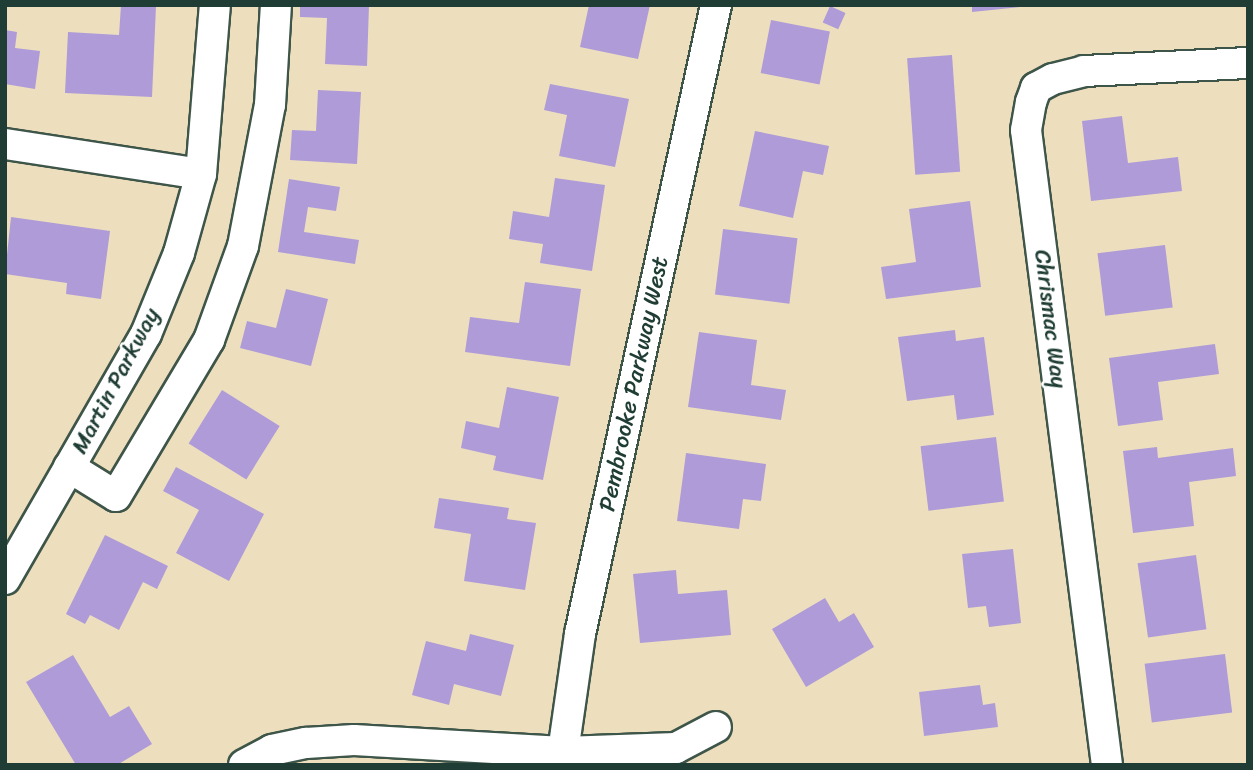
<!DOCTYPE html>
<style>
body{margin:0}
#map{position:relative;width:1253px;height:770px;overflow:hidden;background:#eddfbe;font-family:Sriracha,sans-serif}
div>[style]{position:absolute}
.building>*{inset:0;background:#ae9bd8;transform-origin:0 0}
.roads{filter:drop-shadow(2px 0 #3e5549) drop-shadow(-2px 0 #3e5549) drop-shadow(0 2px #3e5549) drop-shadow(0 -2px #3e5549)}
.minor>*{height:30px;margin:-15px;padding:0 15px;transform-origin:15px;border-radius:15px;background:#fff}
span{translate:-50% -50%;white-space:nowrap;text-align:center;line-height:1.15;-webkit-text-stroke:5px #fff;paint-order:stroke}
.street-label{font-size:23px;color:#1f3d34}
.frame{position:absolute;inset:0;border:7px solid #1f3d34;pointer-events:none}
</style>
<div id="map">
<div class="building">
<i style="clip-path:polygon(121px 5px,156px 6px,152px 97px,65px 93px,68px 32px,119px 35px)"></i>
<i style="clip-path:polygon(300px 5px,369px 5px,367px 66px,325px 64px,327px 18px,300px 17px)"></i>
<i style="clip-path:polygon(589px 5px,650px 5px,638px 59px,580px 47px)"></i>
<i style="clip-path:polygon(972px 5px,1020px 5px,1020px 7px,972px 12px)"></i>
<i style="left:830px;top:6px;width:17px;height:18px;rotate:24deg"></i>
<i style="left:771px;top:20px;width:60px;height:54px;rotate:11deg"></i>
<i style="clip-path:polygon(5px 30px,17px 32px,15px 48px,40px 51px,35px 89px,5px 84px)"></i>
<i style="left:952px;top:55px;width:117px;height:45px;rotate:86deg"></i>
<i style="clip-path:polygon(550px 84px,629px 99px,615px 167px,559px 156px,567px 115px,544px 110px)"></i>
<i style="clip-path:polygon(318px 90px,361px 92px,357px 164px,290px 160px,292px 130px,316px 131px)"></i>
<i style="clip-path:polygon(1122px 116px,1128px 163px,1178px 157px,1182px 191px,1091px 201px,1082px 121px)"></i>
<i style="clip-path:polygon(755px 131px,829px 146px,823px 175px,803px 171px,793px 218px,739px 206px)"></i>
<i style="clip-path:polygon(555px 178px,605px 185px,592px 271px,540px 263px,543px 244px,509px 239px,513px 211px,549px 217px)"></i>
<i style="clip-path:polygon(289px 179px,340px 187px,336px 211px,308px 207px,304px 232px,359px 240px,355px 264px,278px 252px)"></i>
<i style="clip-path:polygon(970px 201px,981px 287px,886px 299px,881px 267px,916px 262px,909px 209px)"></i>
<i style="clip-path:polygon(11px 217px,110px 231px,101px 299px,66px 294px,67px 283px,5px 274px)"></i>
<i style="left:723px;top:229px;width:75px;height:66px;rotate:7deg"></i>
<i style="left:1165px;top:245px;width:63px;height:68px;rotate:83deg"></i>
<i style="clip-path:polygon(525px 282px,581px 289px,570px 366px,465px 352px,470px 317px,519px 323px)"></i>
<i style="clip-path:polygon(286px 289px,328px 299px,311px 366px,240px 348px,247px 321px,276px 328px)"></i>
<i style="clip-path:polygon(955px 330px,956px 341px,984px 337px,994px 415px,957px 420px,954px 395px,907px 401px,898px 337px)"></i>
<i style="clip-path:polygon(699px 332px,757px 340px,751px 385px,786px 390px,781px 420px,688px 407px)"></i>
<i style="clip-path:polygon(1215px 344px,1219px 374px,1158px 382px,1163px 420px,1118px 426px,1109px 358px)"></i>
<i style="clip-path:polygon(507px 387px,559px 397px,543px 480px,493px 470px,496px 456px,461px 448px,466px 421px,499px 428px)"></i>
<i style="left:222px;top:390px;width:68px;height:63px;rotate:32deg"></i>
<i style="left:996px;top:437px;width:65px;height:76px;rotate:83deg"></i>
<i style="clip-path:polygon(1157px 447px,1158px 458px,1233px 448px,1236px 476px,1189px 482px,1194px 526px,1133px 533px,1123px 451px)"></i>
<i style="clip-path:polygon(686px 453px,766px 464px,761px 501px,743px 499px,739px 529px,677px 521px)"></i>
<i style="clip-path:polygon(176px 467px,264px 514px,229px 581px,176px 553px,199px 510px,163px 491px)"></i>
<i style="clip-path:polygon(439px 498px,509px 508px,507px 519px,536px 523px,525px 590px,464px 581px,471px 534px,434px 528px)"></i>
<i style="clip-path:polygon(105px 535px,168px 566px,157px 589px,143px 582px,119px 630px,90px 615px,85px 624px,66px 614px)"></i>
<i style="clip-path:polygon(1013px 549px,1021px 623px,989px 627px,986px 606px,968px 608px,962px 554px)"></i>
<i style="left:1196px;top:555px;width:75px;height:59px;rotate:82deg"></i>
<i style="clip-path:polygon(676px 570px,678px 594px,727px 590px,731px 635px,640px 643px,633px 574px)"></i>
<i style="clip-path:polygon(825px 598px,839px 622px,854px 613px,874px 647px,806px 687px,772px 629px)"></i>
<i style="clip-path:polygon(470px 634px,514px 645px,501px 696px,454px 684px,449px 705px,412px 695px,426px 641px,466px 651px)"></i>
<i style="left:1225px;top:654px;width:59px;height:81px;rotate:83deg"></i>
<i style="clip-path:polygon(73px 655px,110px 717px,129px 706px,152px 744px,117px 765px,76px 765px,26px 682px)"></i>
<i style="clip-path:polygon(980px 685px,983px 705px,995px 703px,998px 727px,924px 736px,919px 692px)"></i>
</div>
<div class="roads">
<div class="minor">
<i style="left:5px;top:144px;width:198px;rotate:8.7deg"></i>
<i style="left:69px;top:467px;width:55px;rotate:31.7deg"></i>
<i style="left:116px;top:496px;width:182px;rotate:-59.2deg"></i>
<i style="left:209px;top:340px;width:100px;rotate:-70.1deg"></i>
<i style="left:243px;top:246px;width:144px;rotate:-79.2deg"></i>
<i style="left:270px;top:105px;width:100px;rotate:-86.6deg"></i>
<i style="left:5px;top:579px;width:283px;rotate:-60.1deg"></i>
<i style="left:146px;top:334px;width:87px;rotate:-67.8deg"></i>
<i style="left:179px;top:253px;width:82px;rotate:-74.4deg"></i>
<i style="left:201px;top:174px;width:170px;rotate:-85.3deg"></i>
<i style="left:244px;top:765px;width:32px;rotate:-28deg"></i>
<i style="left:272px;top:750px;width:35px;rotate:-12deg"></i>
<i style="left:306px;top:743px;width:48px;rotate:-3.6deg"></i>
<i style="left:354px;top:740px;width:209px;rotate:3.3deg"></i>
<i style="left:563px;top:752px;width:113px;rotate:-2deg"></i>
<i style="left:676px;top:748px;width:45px;rotate:-27.7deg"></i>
<i style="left:564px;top:765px;width:13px;rotate:-94deg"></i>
<i style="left:563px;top:752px;width:119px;rotate:-81.8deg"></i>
<i style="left:580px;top:634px;width:644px;rotate:-77.8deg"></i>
<i style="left:1107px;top:765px;width:640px;rotate:-97.27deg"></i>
<i style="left:1026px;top:130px;width:28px;rotate:-80deg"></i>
<i style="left:1031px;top:102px;width:15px;rotate:-70deg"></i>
<i style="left:1036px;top:88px;width:19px;rotate:-28deg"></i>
<i style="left:1053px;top:79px;width:32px;rotate:-14deg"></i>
<i style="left:1084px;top:71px;width:164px;rotate:-2.8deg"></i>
</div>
</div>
<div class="street-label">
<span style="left:1050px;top:319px;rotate:83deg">Chrismac Way</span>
<span style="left:116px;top:381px;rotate:-62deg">Martin Parkway</span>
<span style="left:634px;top:384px;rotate:-78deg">Pembrooke Parkway West</span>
</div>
<div class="frame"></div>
</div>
